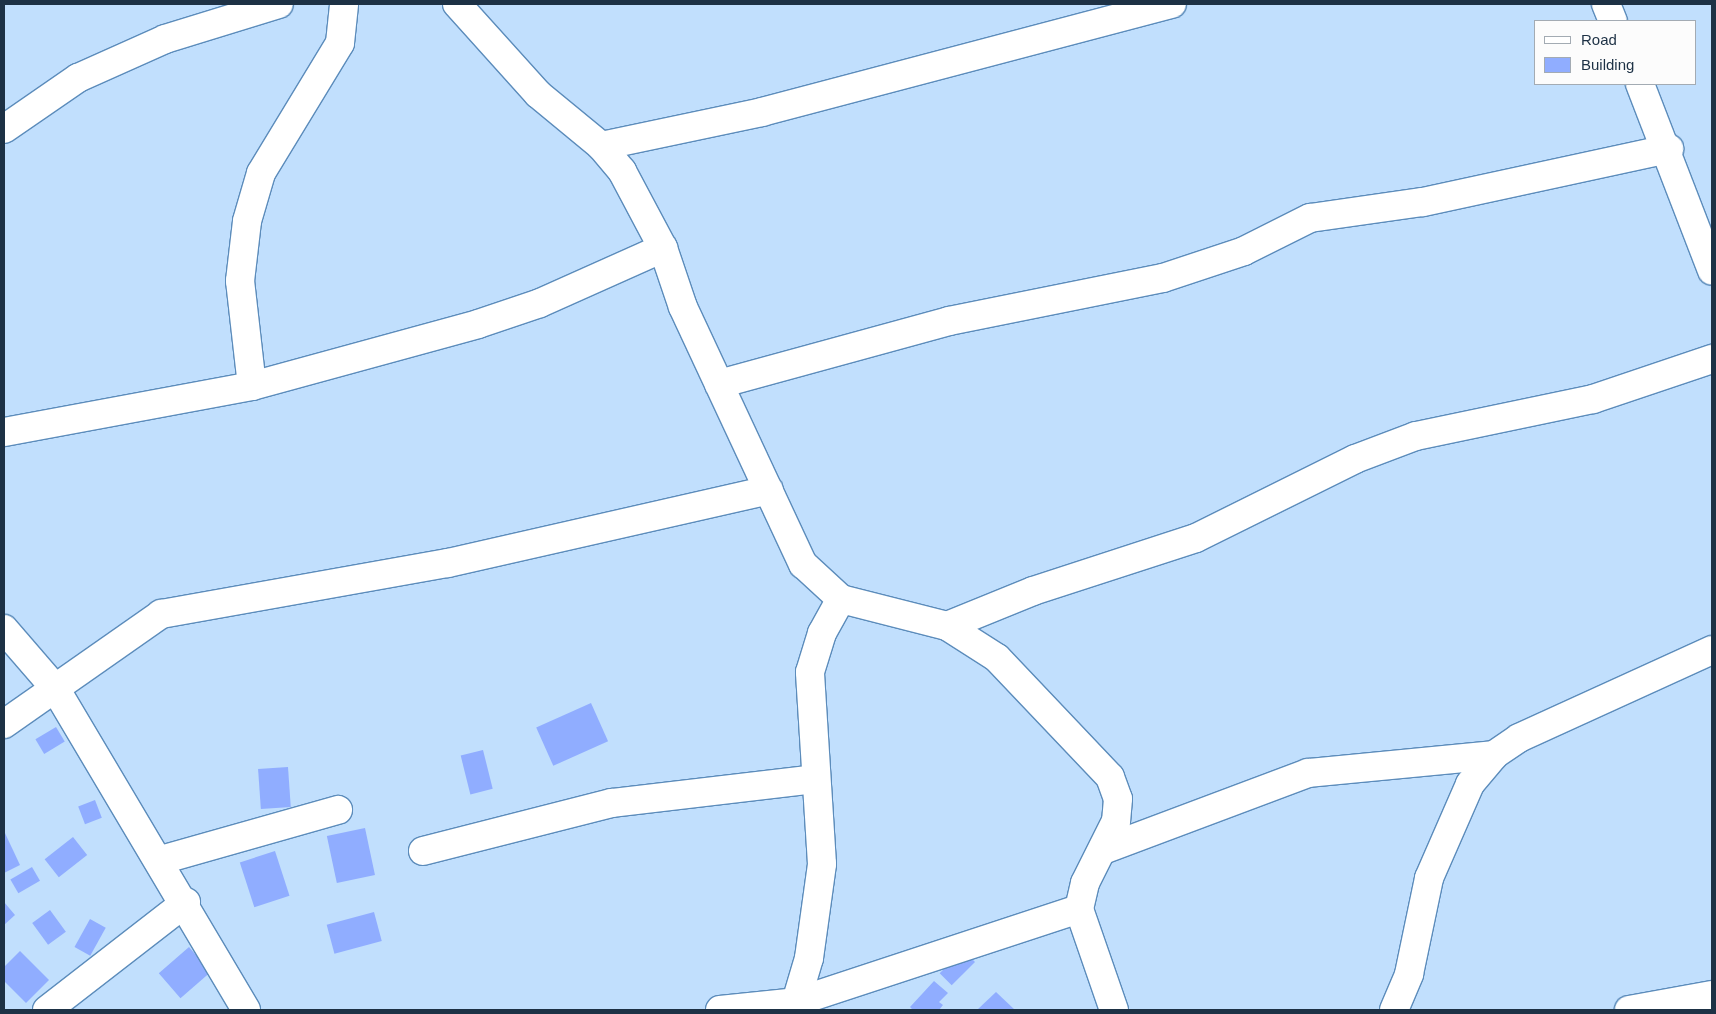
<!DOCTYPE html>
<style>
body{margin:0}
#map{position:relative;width:1716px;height:1014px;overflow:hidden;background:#c1dffd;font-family:Helvetica,sans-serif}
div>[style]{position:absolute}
.building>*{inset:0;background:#90adff;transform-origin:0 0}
.roads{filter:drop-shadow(1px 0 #5c8cbb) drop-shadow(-1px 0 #5c8cbb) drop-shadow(0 1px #5c8cbb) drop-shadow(0 -1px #5c8cbb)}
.minor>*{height:28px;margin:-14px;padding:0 14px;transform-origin:14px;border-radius:14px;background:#fff}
span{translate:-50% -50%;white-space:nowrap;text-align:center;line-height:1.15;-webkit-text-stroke:4px #fcfcfc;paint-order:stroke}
.frame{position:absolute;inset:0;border:5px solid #1d3145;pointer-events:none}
.legend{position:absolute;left:1534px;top:20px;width:162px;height:65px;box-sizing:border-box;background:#fcfcfc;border:1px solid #a3abb3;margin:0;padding:6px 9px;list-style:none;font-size:15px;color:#1d3145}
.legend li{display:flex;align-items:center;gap:10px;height:25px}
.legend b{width:25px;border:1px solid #a3abb3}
</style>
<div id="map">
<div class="building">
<i style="left:591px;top:703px;width:42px;height:60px;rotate:66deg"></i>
<i style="left:56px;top:727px;width:17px;height:24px;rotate:59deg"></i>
<i style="left:483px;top:750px;width:40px;height:23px;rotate:76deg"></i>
<i style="left:288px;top:767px;width:40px;height:30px;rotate:86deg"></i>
<i style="left:95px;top:800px;width:19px;height:18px;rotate:69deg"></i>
<i style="left:365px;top:828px;width:48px;height:39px;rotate:78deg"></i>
<i style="clip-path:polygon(4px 831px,20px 865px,4px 873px)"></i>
<i style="left:73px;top:837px;width:23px;height:36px;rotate:52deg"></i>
<i style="left:275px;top:851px;width:47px;height:37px;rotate:72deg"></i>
<i style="left:32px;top:867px;width:16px;height:25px;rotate:60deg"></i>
<i style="clip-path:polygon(4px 902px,15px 915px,4px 925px)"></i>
<i style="left:50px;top:910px;width:27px;height:22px;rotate:54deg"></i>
<i style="left:374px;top:912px;width:30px;height:49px;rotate:75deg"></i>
<i style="left:90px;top:919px;width:18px;height:32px;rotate:29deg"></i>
<i style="left:189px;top:947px;width:33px;height:40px;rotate:49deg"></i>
<i style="left:963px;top:950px;width:17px;height:33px;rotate:45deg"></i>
<i style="clip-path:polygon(20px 951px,49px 980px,26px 1003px,4px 981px,4px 967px)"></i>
<i style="clip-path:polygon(934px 981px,948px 993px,939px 1002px,943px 1005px,939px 1010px,913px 1010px,910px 1007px)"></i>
<i style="clip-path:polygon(996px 992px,1015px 1010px,977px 1010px)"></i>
</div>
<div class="roads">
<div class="minor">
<i style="left:457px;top:4px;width:121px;rotate:48deg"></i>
<i style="left:538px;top:94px;width:82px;rotate:39.5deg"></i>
<i style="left:601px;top:146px;width:33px;rotate:50deg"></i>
<i style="left:622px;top:171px;width:87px;rotate:62deg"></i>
<i style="left:663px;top:248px;width:62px;rotate:71.3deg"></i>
<i style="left:683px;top:307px;width:284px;rotate:65deg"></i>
<i style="left:803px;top:564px;width:52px;rotate:42.6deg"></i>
<i style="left:841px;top:599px;width:109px;rotate:14.3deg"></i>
<i style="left:947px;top:626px;width:59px;rotate:32.6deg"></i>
<i style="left:997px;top:658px;width:164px;rotate:46.5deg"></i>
<i style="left:1110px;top:777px;width:23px;rotate:70deg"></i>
<i style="left:1118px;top:799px;width:22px;rotate:95deg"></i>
<i style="left:1116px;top:821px;width:69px;rotate:116.6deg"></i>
<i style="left:1085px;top:883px;width:27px;rotate:103deg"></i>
<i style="left:1079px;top:909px;width:107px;rotate:70.9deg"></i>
<i style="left:1606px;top:4px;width:18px;rotate:68deg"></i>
<i style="left:1640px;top:84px;width:200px;rotate:68.9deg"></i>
<i style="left:4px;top:129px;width:90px;rotate:-34.6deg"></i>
<i style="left:78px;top:78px;width:95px;rotate:-24.1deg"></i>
<i style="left:165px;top:39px;width:119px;rotate:-17.1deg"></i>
<i style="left:601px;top:146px;width:165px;rotate:-11.9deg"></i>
<i style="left:762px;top:112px;width:424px;rotate:-14.8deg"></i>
<i style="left:719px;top:384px;width:238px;rotate:-15.3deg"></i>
<i style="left:949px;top:321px;width:218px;rotate:-11.4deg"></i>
<i style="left:1163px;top:278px;width:85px;rotate:-18.4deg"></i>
<i style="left:1244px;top:251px;width:74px;rotate:-26.6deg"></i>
<i style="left:1310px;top:218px;width:114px;rotate:-8.1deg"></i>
<i style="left:1423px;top:202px;width:252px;rotate:-12.2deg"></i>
<i style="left:252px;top:386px;width:106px;rotate:-96.5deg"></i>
<i style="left:240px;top:281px;width:60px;rotate:-83.3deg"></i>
<i style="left:247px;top:221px;width:50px;rotate:-73.7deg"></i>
<i style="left:261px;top:173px;width:152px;rotate:-58.7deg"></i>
<i style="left:340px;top:43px;width:39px;rotate:-84deg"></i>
<i style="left:4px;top:432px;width:252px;rotate:-10.5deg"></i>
<i style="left:252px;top:386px;width:234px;rotate:-15.3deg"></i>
<i style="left:478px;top:324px;width:65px;rotate:-18.7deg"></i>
<i style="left:540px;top:303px;width:135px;rotate:-24.1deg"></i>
<i style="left:947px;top:626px;width:93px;rotate:-22.1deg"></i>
<i style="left:1033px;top:591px;width:171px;rotate:-18deg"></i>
<i style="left:1196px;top:538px;width:178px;rotate:-26.4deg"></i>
<i style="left:1355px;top:459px;width:65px;rotate:-20.7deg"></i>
<i style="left:1416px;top:436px;width:181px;rotate:-11.8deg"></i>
<i style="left:1593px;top:399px;width:126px;rotate:-18.6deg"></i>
<i style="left:4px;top:629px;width:78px;rotate:49.2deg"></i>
<i style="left:55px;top:688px;width:374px;rotate:59.3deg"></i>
<i style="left:4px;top:724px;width:192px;rotate:-35deg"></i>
<i style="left:161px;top:614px;width:291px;rotate:-10.1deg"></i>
<i style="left:448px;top:563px;width:329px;rotate:-12.8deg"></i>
<i style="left:1103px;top:850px;width:219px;rotate:-20.6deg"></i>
<i style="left:1308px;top:773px;width:187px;rotate:-5.5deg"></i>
<i style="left:423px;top:851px;width:195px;rotate:-14.3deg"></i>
<i style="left:612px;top:803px;width:205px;rotate:-6.7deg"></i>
<i style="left:161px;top:860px;width:184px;rotate:-15.8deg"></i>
<i style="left:47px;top:1010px;width:176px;rotate:-37.8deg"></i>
<i style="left:720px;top:1010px;width:76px;rotate:-6deg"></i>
<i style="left:796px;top:1002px;width:298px;rotate:-18.2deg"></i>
<i style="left:798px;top:1010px;width:8px;rotate:-104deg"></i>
<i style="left:796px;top:1002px;width:46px;rotate:-73.5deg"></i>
<i style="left:809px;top:958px;width:95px;rotate:-82.1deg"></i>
<i style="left:822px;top:864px;width:192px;rotate:-93.6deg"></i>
<i style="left:810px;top:672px;width:41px;rotate:-72.9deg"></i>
<i style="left:822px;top:633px;width:39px;rotate:-61deg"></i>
<i style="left:1394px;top:1010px;width:39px;rotate:-67deg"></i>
<i style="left:1409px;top:974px;width:98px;rotate:-78.2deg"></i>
<i style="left:1429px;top:878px;width:103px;rotate:-66.4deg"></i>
<i style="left:1470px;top:784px;width:38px;rotate:-50deg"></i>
<i style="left:1494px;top:755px;width:30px;rotate:-34deg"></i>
<i style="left:1519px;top:738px;width:212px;rotate:-24.5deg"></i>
<i style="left:1629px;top:1010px;width:84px;rotate:-10.2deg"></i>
</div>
</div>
<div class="frame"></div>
<ul class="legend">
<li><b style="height:6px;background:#fff"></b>Road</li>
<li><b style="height:14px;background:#90adff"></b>Building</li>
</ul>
</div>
